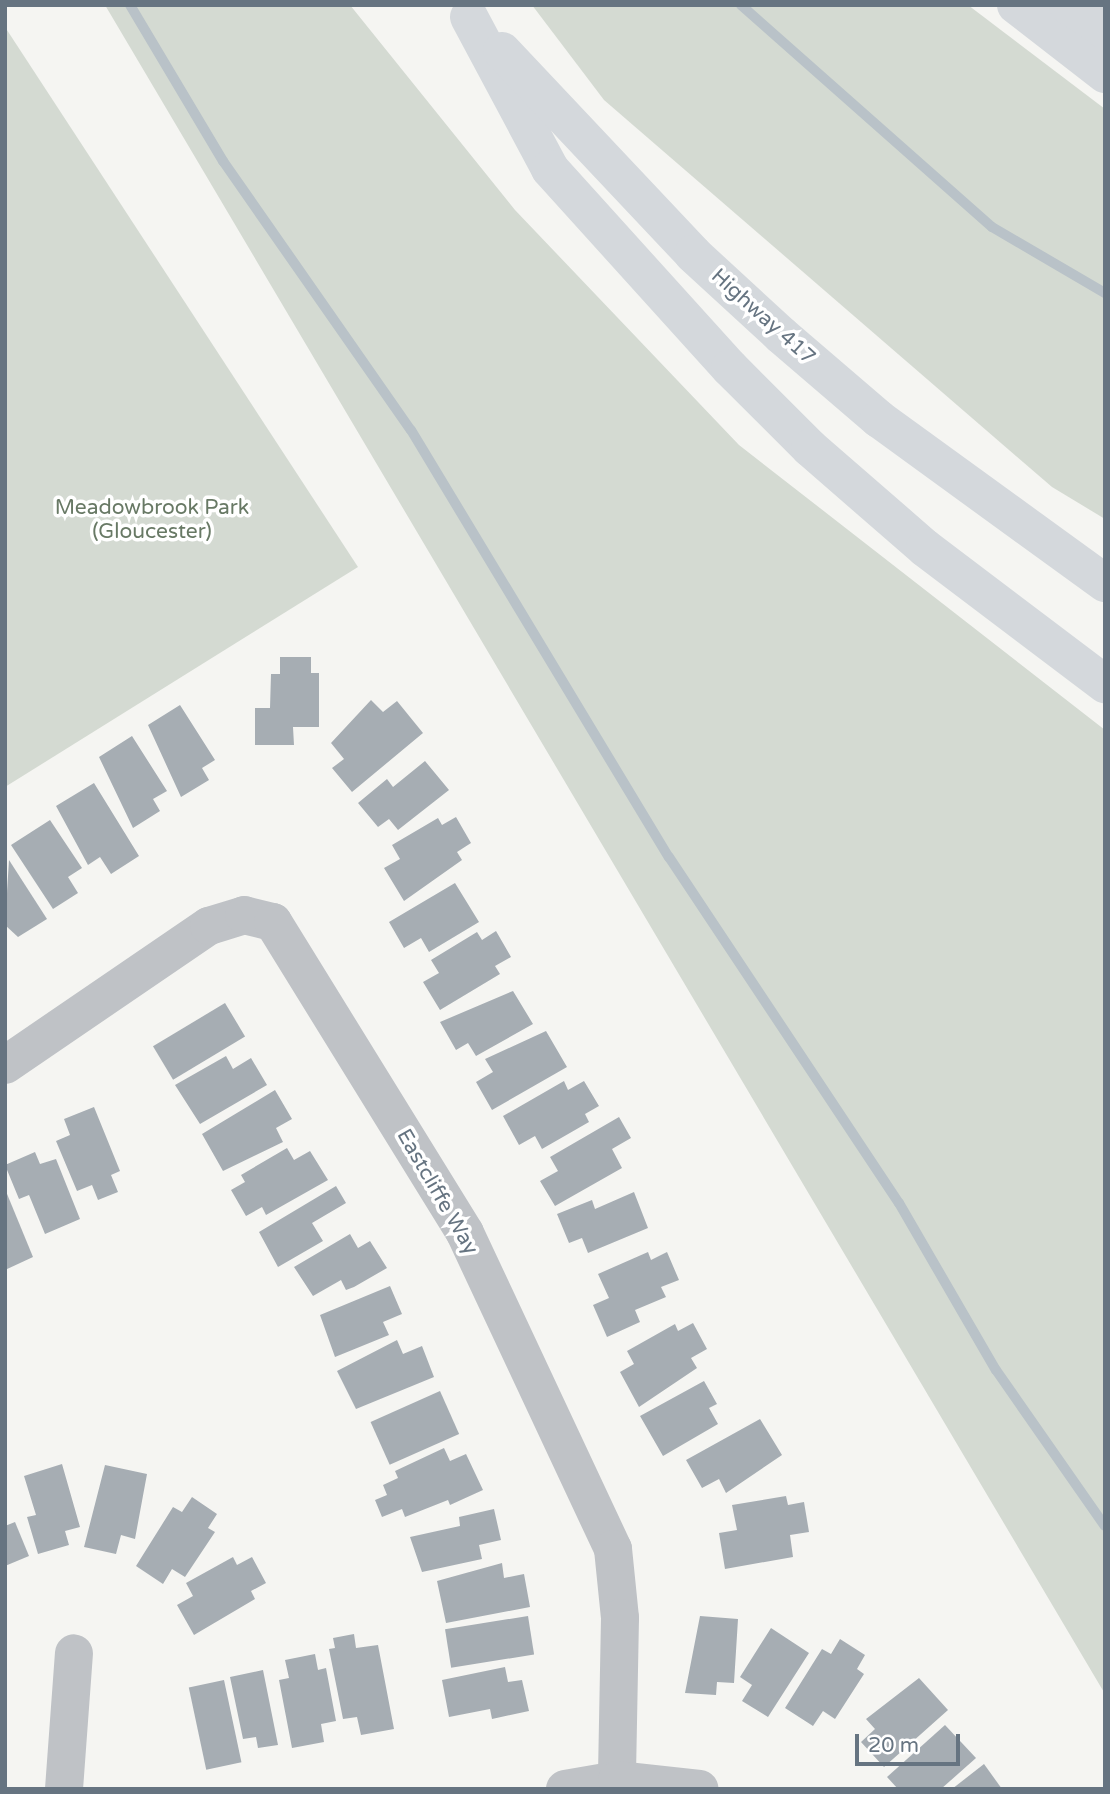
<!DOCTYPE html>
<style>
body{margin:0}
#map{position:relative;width:1110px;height:1794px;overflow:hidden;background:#f5f5f2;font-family:"Varela Round",sans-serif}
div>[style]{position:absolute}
.green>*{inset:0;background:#d4dad2}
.stream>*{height:10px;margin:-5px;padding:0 5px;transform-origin:5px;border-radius:5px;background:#b9c2c8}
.building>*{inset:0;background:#a6adb3;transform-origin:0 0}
.minor>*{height:38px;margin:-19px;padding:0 19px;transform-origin:19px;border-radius:19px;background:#bfc2c6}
.motorway>*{height:38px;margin:-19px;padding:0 19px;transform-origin:19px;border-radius:19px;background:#d4d8dc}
span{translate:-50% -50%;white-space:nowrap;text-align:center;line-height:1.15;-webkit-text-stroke:7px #fff;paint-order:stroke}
.street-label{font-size:21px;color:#667481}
.park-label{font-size:21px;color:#687965}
.frame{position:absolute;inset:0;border:7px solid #667481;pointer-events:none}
.scale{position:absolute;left:855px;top:1734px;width:105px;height:32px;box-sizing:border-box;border:4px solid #667481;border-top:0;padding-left:9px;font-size:21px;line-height:24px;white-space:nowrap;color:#667481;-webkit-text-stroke:5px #fff;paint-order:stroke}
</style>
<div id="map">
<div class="green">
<i style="clip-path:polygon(105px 5px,350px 5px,515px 210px,739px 445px,1105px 730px,1105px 1694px)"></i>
<i style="clip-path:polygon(532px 5px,968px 5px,1105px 109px,1105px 519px,1052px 487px,604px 100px)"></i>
<i style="clip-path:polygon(5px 27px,358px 567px,5px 787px)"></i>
</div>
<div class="stream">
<i style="left:130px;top:5px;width:182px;rotate:59.2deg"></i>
<i style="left:223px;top:161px;width:328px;rotate:55.1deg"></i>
<i style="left:411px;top:430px;width:499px;rotate:58.9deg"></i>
<i style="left:669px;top:857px;width:415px;rotate:56.4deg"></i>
<i style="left:899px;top:1203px;width:193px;rotate:59.9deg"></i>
<i style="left:996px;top:1370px;width:190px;rotate:55.1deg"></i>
<i style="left:741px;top:5px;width:335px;rotate:41.5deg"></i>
<i style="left:992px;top:227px;width:131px;rotate:30.3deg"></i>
</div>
<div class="building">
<i style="clip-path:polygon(280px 657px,311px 657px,311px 673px,319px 673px,319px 727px,293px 727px,294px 745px,255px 745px,255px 708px,270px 708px,271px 674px,280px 674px)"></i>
<i style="clip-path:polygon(371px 700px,383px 712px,397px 701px,423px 733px,352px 792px,332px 768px,344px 759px,331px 743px)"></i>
<i style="clip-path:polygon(180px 705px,215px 760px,202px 768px,209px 780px,181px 797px,148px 725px)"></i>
<i style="clip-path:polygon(132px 736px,167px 791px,153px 799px,160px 811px,133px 828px,99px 757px)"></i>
<i style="clip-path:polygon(425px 761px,449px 790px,398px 830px,389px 819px,378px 827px,358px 803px,387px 779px,393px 787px)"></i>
<i style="clip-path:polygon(94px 783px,139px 856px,111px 874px,100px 857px,88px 865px,56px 806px)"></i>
<i style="clip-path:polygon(456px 817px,471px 843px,457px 852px,462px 860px,404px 901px,384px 868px,400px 859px,392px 845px,438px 818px,442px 825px)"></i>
<i style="clip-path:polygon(50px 820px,82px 868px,68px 877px,78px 893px,53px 909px,11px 845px)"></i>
<i style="clip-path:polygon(9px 860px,47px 919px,18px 937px,5px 925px)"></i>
<i style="clip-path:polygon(455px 883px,479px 922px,429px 952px,421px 938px,404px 948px,389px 922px)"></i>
<i style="clip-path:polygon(496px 931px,511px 957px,495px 966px,500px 974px,440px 1010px,423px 982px,439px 973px,431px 960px,477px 932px,482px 940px)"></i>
<i style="clip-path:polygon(513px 991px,533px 1024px,476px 1056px,468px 1043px,456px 1050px,440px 1022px)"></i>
<i style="left:225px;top:1003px;width:39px;height:84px;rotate:59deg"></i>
<i style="clip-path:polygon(546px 1031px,567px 1067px,492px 1110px,476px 1082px,493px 1072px,485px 1059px)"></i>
<i style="clip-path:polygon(226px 1056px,233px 1069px,251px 1058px,267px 1085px,200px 1124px,175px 1085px)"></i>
<i style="clip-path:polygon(564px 1081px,568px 1090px,584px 1081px,599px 1106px,585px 1114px,589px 1122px,542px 1149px,535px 1136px,519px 1145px,503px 1116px)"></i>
<i style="clip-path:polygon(275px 1090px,292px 1119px,276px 1128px,283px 1142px,223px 1171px,202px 1134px)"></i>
<i style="clip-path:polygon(94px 1107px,120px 1171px,111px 1175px,118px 1192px,98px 1200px,92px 1185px,77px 1191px,56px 1141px,70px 1135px,64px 1119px)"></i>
<i style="clip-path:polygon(619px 1117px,631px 1138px,612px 1149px,622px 1168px,555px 1206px,540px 1181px,558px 1171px,550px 1157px)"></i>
<i style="clip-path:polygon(287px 1148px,294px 1160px,310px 1151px,328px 1180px,266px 1215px,262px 1207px,246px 1216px,231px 1190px,245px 1182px,241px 1175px)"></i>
<i style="clip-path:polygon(35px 1152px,40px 1164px,56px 1159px,80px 1219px,45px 1234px,29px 1195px,19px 1199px,5px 1165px)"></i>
<i style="clip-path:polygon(336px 1186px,346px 1203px,312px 1223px,323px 1241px,278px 1267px,259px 1232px)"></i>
<i style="clip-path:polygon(5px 1189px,33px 1257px,5px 1270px)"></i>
<i style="clip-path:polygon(634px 1192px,648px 1228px,588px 1253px,582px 1238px,569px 1243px,557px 1214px,592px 1200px,595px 1209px)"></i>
<i style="clip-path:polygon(350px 1234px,358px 1248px,370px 1241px,387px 1268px,354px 1287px,346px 1290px,341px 1280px,313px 1296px,294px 1267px)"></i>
<i style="clip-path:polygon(648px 1252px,651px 1260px,667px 1252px,679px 1280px,661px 1287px,666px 1297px,635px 1310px,640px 1322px,607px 1337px,593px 1305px,609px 1298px,598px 1274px)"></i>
<i style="clip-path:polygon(390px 1286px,402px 1314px,383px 1322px,389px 1335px,335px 1357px,320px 1315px)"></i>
<i style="clip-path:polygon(693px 1323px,707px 1349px,691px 1358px,697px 1368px,639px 1407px,620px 1372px,634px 1364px,627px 1351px,675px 1324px,678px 1331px)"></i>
<i style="clip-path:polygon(397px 1340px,403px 1354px,422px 1346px,434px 1377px,356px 1409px,337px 1371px)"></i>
<i style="clip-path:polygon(704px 1381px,717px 1404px,709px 1408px,718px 1424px,663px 1456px,640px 1416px)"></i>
<i style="left:440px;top:1391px;width:47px;height:76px;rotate:66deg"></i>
<i style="clip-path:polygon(760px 1419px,782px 1455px,726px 1493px,719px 1479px,702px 1488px,686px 1460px)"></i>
<i style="clip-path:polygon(444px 1448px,450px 1461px,466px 1454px,483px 1490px,450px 1505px,448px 1500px,405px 1517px,402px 1509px,382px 1517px,375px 1500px,387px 1495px,383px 1485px,398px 1478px,395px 1471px)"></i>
<i style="clip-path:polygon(62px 1464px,80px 1527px,65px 1531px,69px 1545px,38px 1554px,27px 1517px,36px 1515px,24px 1476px)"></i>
<i style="clip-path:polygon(105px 1465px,147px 1474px,135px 1539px,121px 1535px,116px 1554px,84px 1547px)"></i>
<i style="clip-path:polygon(786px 1496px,788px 1505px,804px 1502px,809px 1532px,790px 1535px,793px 1557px,725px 1569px,719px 1533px,737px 1530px,732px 1505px)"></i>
<i style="clip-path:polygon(192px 1497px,217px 1514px,208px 1528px,215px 1532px,185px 1577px,172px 1569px,163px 1584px,136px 1566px,173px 1507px,182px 1512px)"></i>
<i style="clip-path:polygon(494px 1509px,501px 1540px,479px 1545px,482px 1559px,422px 1572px,410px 1537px,460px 1526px,459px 1517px)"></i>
<i style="clip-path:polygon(15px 1522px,29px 1556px,5px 1566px,5px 1526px)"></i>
<i style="clip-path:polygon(233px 1557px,237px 1565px,252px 1557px,266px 1583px,251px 1591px,255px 1599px,194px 1635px,177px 1605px,193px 1596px,186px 1583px)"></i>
<i style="clip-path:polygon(502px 1563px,504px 1578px,524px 1574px,530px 1607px,446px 1623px,437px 1581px)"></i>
<i style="left:528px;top:1616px;width:39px;height:84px;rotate:81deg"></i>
<i style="clip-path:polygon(700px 1616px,738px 1619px,734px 1683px,717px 1682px,716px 1695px,685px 1693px)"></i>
<i style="clip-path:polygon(771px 1628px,809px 1653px,768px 1717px,742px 1701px,752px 1685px,740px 1677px)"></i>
<i style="clip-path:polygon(354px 1634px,356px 1648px,378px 1645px,394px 1729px,361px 1735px,357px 1717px,343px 1719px,329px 1649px,335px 1648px,333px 1638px)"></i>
<i style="clip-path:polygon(840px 1639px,865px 1655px,857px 1669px,864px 1674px,835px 1719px,823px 1711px,813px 1726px,785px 1708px,822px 1649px,831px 1654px)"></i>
<i style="clip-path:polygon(315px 1654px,318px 1670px,326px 1668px,336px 1721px,321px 1724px,324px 1742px,292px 1748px,279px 1680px,289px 1678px,285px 1660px)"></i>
<i style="clip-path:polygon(505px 1667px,508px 1682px,522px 1680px,529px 1711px,492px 1719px,490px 1709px,449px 1717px,442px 1680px)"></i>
<i style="clip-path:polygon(263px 1670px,278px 1745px,258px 1748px,256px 1737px,243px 1739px,230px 1677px)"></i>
<i style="clip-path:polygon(919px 1678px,948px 1710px,884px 1767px,861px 1742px,875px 1729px,866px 1719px)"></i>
<i style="left:224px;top:1680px;width:84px;height:36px;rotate:78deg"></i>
<i style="clip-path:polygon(945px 1725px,976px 1758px,941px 1789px,898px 1789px,887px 1777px)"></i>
<i style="clip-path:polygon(984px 1764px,1002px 1789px,952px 1789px)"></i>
</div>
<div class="minor">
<i style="left:5px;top:1065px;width:247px;rotate:-34.3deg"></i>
<i style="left:209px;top:926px;width:37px;rotate:-17deg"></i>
<i style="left:244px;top:915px;width:30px;rotate:14deg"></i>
<i style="left:273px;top:922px;width:365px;rotate:58.3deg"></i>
<i style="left:465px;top:1233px;width:349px;rotate:64.9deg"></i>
<i style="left:613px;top:1549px;width:69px;rotate:84.2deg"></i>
<i style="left:620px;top:1618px;width:162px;rotate:91.1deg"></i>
<i style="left:64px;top:1789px;width:136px;rotate:-85.8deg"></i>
<i style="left:565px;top:1789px;width:53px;rotate:-9.8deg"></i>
<i style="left:617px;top:1780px;width:83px;rotate:6.2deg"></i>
</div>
<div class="motorway">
<i style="left:1016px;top:5px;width:113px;rotate:37.8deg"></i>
<i style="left:1068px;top:5px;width:45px;rotate:34deg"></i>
<i style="left:469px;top:17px;width:172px;rotate:61.9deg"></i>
<i style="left:550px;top:169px;width:268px;rotate:47.9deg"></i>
<i style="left:730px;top:368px;width:113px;rotate:45deg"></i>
<i style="left:810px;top:448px;width:152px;rotate:41deg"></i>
<i style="left:925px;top:548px;width:226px;rotate:37.1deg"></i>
<i style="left:502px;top:51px;width:279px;rotate:46.7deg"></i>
<i style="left:693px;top:254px;width:120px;rotate:42.6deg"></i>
<i style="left:781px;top:335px;width:129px;rotate:40.6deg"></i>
<i style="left:879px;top:419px;width:279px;rotate:36deg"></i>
</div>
<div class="street-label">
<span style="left:763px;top:317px;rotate:42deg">Highway 417</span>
<span style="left:437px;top:1192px;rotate:60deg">Eastcliffe Way</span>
</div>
<div class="park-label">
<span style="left:152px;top:520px">Meadowbrook Park<br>(Gloucester)</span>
</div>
<div class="frame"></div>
<div class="scale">20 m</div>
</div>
